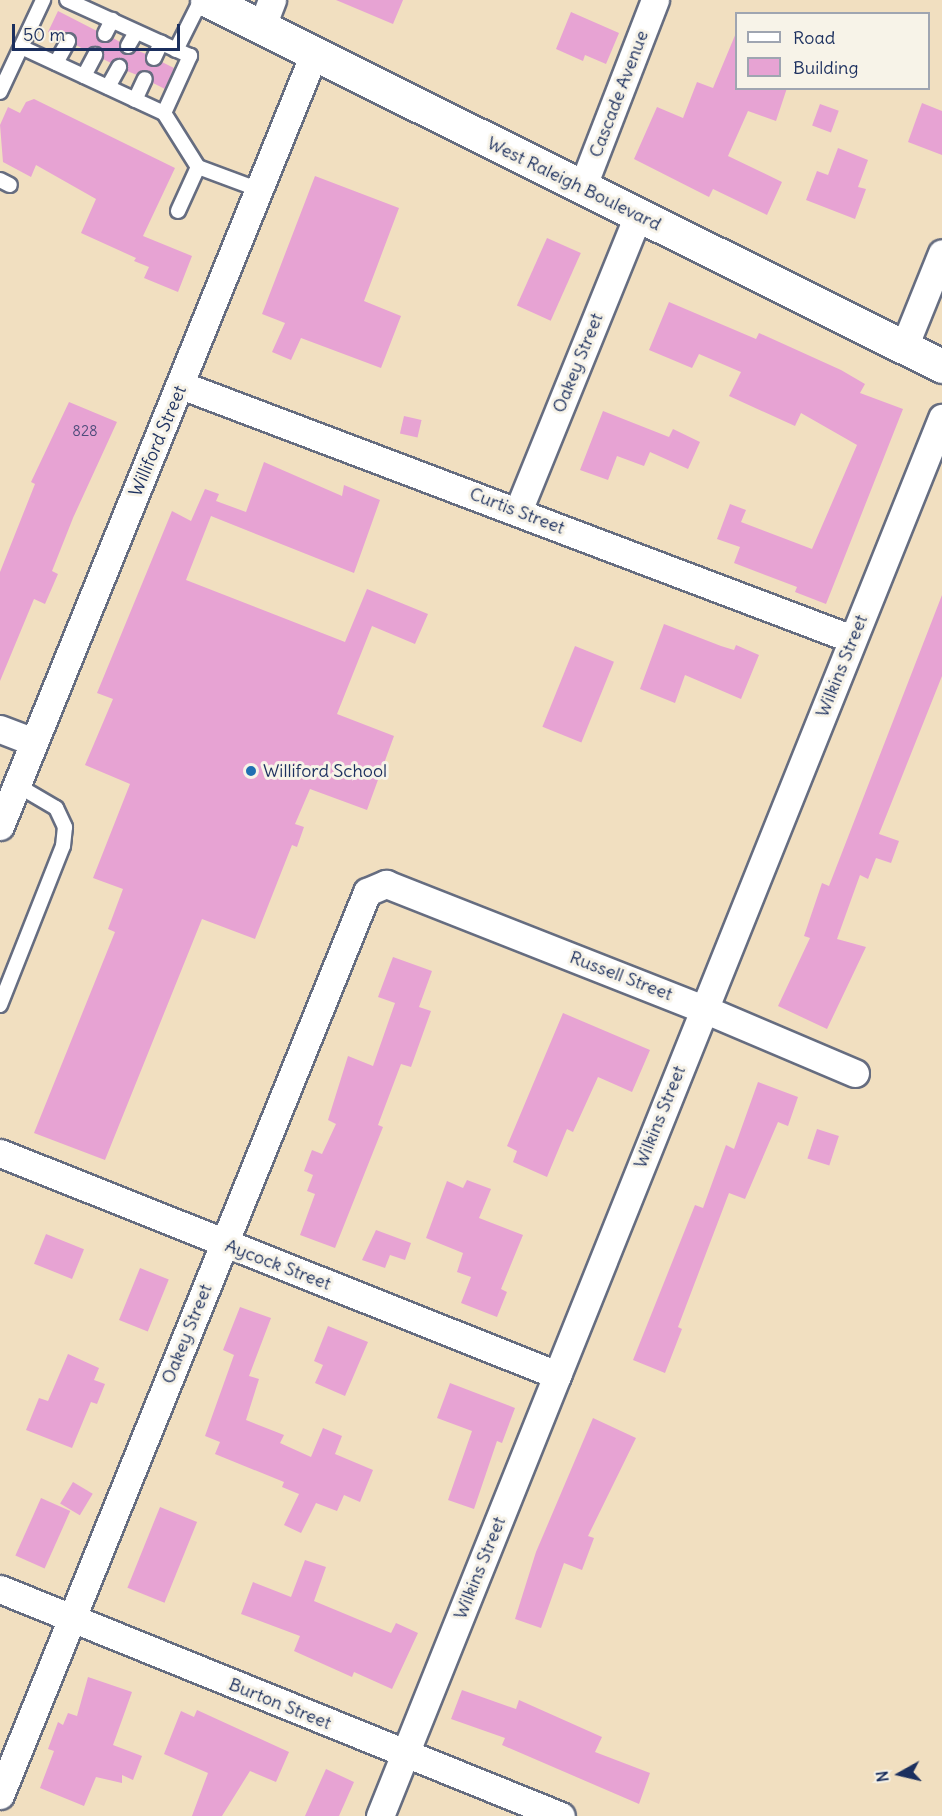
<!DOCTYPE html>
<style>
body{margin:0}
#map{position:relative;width:942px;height:1816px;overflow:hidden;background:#f1dfc0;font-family:Delius,sans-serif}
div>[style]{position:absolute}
.building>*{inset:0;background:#e7a3d3;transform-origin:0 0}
.roads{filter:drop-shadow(2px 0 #666d80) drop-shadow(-2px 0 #666d80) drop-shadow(0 2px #666d80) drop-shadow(0 -2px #666d80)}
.service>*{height:14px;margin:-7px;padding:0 7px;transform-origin:7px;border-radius:7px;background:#fff}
.minor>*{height:27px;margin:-13.5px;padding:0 13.5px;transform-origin:13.5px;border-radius:13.5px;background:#fff}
.primary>*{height:33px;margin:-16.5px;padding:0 16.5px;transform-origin:16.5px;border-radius:16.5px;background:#fff}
.dots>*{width:16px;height:16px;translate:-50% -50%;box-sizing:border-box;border:3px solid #f7f3e8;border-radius:50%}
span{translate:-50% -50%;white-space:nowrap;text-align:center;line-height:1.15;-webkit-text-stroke:6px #f7f3e8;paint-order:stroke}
.number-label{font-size:15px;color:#4e4c7b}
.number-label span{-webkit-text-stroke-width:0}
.street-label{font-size:18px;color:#1b2f5e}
.poi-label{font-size:18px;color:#1b2f5e}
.left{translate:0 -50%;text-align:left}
.legend{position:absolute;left:735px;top:12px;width:195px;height:78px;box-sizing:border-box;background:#f7f3e8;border:2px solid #9fa5b1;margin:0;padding:8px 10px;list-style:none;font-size:18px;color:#1b2f5e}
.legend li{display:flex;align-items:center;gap:12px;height:30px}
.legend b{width:30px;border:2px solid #9fa5b1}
.north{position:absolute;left:870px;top:1744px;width:60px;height:60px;-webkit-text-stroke:4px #f7f3e8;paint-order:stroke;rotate:262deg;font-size:16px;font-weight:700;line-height:24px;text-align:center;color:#1b2f5e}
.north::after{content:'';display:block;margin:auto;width:21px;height:27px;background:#1b2f5e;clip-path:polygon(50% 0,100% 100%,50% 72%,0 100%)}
.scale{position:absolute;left:12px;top:24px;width:168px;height:27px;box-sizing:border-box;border:3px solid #1b2f5e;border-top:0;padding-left:8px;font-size:18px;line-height:21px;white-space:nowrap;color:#1b2f5e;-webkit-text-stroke:4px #f7f3e8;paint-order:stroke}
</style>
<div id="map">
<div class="building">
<i style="clip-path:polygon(336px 0,403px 0,393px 24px)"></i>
<i style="clip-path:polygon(58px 11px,97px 31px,102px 42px,113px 38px,120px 42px,124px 54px,136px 50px,146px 54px,150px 66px,162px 62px,174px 68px,165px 89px,153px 83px,149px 71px,137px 75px,127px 71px,123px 59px,111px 63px,103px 59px,99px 47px,87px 51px,76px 45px,72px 33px,60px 38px,48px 32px)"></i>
<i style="clip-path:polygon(571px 12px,619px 33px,606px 64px,585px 55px,583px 61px,556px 49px)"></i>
<i style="clip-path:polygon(736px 33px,736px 88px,787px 88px,776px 121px,748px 111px,728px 156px,782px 182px,767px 215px,713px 189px,709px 197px,634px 159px,657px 107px,683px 118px,697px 82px,713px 88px)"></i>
<i style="clip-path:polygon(34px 99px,175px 168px,143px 236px,192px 256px,178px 292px,144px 278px,149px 267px,134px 261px,136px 258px,81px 233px,96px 199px,36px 165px,31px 177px,3px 162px,0 125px,8px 107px,20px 113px,26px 102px)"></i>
<i style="clip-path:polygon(922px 103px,942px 111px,942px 155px,908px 142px)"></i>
<i style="left:820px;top:104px;width:20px;height:23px;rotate:20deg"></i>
<i style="clip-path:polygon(838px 148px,868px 160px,858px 187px,866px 189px,855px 219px,806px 200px,817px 171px,828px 175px)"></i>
<i style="clip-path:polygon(315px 176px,399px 208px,364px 301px,401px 316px,381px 368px,301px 338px,291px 360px,272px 352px,285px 323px,262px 314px)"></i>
<i style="left:547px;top:238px;width:37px;height:74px;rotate:24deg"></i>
<i style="clip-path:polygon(669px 302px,756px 339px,759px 333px,841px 370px,865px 384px,860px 393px,903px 409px,826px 604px,795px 592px,797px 587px,734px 563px,740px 547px,717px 539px,730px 504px,746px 510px,741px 522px,812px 549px,857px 445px,801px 413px,795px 426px,729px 396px,741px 372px,699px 354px,692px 368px,649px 350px)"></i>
<i style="clip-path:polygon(69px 402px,117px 422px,73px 518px,52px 571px,58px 574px,45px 604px,34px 599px,0 681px,0 572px,35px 484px,31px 482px)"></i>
<i style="clip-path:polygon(603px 411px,669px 437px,673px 429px,700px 442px,688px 469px,650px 452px,644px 466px,617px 456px,608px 480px,580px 470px)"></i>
<i style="left:404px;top:416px;width:18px;height:18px;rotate:13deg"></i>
<i style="clip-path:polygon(264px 462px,342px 496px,344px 485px,380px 500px,354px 573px,211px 516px,186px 580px,345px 642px,367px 589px,428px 614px,415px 644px,372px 626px,337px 714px,394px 736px,367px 810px,310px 789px,295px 824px,304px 827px,297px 847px,292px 845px,255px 939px,202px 919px,105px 1160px,34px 1133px,115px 932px,108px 929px,123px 889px,93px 878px,130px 784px,85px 765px,113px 699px,97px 693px,172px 511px,191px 521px,205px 489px,219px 494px,216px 501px,246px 512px)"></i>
<i style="clip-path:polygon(942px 595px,942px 676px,879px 834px,899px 841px,891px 863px,876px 858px,868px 879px,860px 875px,837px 939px,866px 947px,827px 1029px,778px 1006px,810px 938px,804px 936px,822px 883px,829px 886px)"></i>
<i style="clip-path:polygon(664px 624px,721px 646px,734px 650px,736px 645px,759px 655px,741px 699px,685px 675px,675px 703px,640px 689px)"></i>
<i style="left:575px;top:646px;width:42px;height:87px;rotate:22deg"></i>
<i style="clip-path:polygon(393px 957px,432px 971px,419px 1007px,431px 1011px,411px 1067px,401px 1064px,378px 1125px,383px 1127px,335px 1248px,300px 1235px,315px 1194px,307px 1191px,313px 1175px,304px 1171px,312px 1150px,322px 1154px,336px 1124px,328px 1120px,348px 1056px,373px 1066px,395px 1003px,378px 997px)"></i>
<i style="clip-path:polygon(563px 1013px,650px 1050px,632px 1092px,598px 1077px,573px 1132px,567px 1129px,547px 1177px,513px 1162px,517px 1151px,507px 1146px)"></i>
<i style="clip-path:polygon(758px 1082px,798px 1097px,788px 1126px,778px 1122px,745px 1199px,729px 1193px,678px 1327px,682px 1329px,665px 1373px,633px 1360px,695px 1205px,703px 1208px,726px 1145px,734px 1149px)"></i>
<i style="left:817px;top:1129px;width:23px;height:31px;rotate:18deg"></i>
<i style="clip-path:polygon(467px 1180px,491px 1189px,479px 1218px,523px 1235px,501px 1289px,507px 1292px,497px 1317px,461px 1303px,471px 1277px,457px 1272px,463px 1253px,426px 1238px,447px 1181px,463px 1188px)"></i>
<i style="clip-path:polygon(376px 1230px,411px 1243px,405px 1260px,390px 1255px,385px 1268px,362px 1260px)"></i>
<i style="left:46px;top:1234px;width:41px;height:32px;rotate:22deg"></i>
<i style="left:140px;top:1268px;width:31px;height:56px;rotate:22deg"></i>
<i style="clip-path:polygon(240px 1307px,271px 1318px,249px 1376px,259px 1379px,246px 1420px,284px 1435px,280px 1443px,311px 1457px,323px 1428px,342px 1436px,335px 1454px,373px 1470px,360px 1502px,344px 1495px,337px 1511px,316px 1503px,301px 1533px,284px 1525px,299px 1494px,282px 1487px,284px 1482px,215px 1454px,220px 1442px,205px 1436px,234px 1355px,223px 1350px)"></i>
<i style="clip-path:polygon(328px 1326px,368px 1342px,345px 1396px,315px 1383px,323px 1365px,314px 1361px)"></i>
<i style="clip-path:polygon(68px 1354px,99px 1368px,94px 1380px,105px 1384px,97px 1404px,91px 1402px,72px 1448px,26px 1430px,39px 1398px,48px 1401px)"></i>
<i style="clip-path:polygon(450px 1383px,515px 1408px,502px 1443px,497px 1441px,474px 1509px,448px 1500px,472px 1431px,437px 1418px)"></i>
<i style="clip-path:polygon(593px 1418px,636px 1438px,588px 1536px,594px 1538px,582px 1570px,564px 1563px,541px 1628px,515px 1619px,536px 1552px)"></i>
<i style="left:73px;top:1482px;width:23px;height:25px;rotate:31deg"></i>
<i style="left:41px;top:1498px;width:32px;height:63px;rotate:24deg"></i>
<i style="left:160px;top:1507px;width:40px;height:87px;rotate:22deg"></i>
<i style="clip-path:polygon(305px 1560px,326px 1567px,314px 1601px,391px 1633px,396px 1623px,418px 1633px,392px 1689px,354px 1672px,352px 1677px,294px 1651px,300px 1636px,241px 1614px,253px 1582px,291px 1597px)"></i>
<i style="clip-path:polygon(88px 1677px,132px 1692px,113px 1745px,142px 1756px,133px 1780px,122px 1775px,122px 1783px,96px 1777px,84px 1806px,40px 1788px,54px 1751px,48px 1749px,58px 1722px,63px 1725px,68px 1713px,77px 1716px)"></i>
<i style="clip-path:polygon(462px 1690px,516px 1709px,519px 1700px,602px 1737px,595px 1752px,650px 1773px,639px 1804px,502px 1745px,505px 1738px,451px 1719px)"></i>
<i style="clip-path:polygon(197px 1710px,289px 1752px,276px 1782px,250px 1771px,222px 1816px,192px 1816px,208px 1773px,164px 1754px,181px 1711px,194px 1717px)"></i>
<i style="clip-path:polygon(326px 1769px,354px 1782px,339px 1816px,305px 1816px)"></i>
</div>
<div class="roads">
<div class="service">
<i style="left:105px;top:34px;width:16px;rotate:-63deg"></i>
<i style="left:128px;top:46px;width:16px;rotate:-60deg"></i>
<i style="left:21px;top:47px;width:157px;rotate:24.8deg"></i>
<i style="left:164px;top:113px;width:63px;rotate:-65.5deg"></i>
<i style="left:190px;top:56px;width:135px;rotate:-155.5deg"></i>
<i style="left:176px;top:50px;width:56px;rotate:-63.4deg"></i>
<i style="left:154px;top:58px;width:17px;rotate:-65deg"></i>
<i style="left:56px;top:63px;width:25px;rotate:-61deg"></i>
<i style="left:84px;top:76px;width:24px;rotate:-62deg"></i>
<i style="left:108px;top:87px;width:23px;rotate:-61deg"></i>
<i style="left:0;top:92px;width:102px;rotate:-64.9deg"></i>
<i style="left:135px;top:100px;width:23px;rotate:-65deg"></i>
<i style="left:164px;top:113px;width:64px;rotate:57.8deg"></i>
<i style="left:198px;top:167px;width:66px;rotate:20.4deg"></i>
<i style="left:0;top:180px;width:11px;rotate:27deg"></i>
<i style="left:178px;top:211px;width:48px;rotate:-65.6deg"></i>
<i style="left:0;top:1005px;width:171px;rotate:-68.4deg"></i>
<i style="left:63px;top:846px;width:19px;rotate:-84deg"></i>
<i style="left:65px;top:827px;width:21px;rotate:-115deg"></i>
<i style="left:56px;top:808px;width:45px;rotate:-149.5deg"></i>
</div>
<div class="minor">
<i style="left:262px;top:26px;width:28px;rotate:-69deg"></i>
<i style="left:582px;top:188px;width:202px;rotate:-68.8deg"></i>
<i style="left:904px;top:347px;width:101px;rotate:-68deg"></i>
<i style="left:181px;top:385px;width:717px;rotate:20.73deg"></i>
<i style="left:518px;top:511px;width:318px;rotate:-67.9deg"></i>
<i style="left:0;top:729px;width:36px;rotate:21deg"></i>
<i style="left:0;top:826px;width:833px;rotate:-67.87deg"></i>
<i style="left:0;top:1153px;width:600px;rotate:21.73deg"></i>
<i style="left:0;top:1589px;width:605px;rotate:22.03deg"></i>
<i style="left:0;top:1795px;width:975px;rotate:-67.88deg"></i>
<i style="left:367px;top:892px;width:21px;rotate:-23deg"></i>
<i style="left:386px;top:884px;width:342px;rotate:21.5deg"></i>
<i style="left:704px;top:1009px;width:164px;rotate:23deg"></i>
<i style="left:380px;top:1816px;width:1507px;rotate:-68.1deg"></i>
</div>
<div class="primary">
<i style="left:207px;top:0;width:821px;rotate:26.47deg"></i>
</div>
</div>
<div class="dots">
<i style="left:251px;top:771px;background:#1f6fb2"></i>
</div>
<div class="number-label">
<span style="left:85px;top:431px">828</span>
</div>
<div class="street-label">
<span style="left:619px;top:94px;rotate:-69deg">Cascade Avenue</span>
<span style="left:574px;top:184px;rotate:26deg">West Raleigh Boulevard</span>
<span style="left:578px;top:363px;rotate:-68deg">Oakey Street</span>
<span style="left:158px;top:441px;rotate:-67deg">Williford Street</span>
<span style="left:517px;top:511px;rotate:21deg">Curtis Street</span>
<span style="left:842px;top:666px;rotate:-68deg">Wilkins Street</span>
<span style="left:621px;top:976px;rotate:21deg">Russell Street</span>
<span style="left:660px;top:1117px;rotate:-68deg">Wilkins Street</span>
<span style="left:278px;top:1265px;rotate:21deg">Aycock Street</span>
<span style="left:187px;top:1334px;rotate:-68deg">Oakey Street</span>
<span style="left:480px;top:1568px;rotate:-68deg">Wilkins Street</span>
<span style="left:280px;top:1704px;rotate:22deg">Burton Street</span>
</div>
<div class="poi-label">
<span class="left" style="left:263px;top:771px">Williford School</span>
</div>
<ul class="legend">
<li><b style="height:8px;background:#fff"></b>Road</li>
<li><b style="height:16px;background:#e7a3d3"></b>Building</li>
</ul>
<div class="north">N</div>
<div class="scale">50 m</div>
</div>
